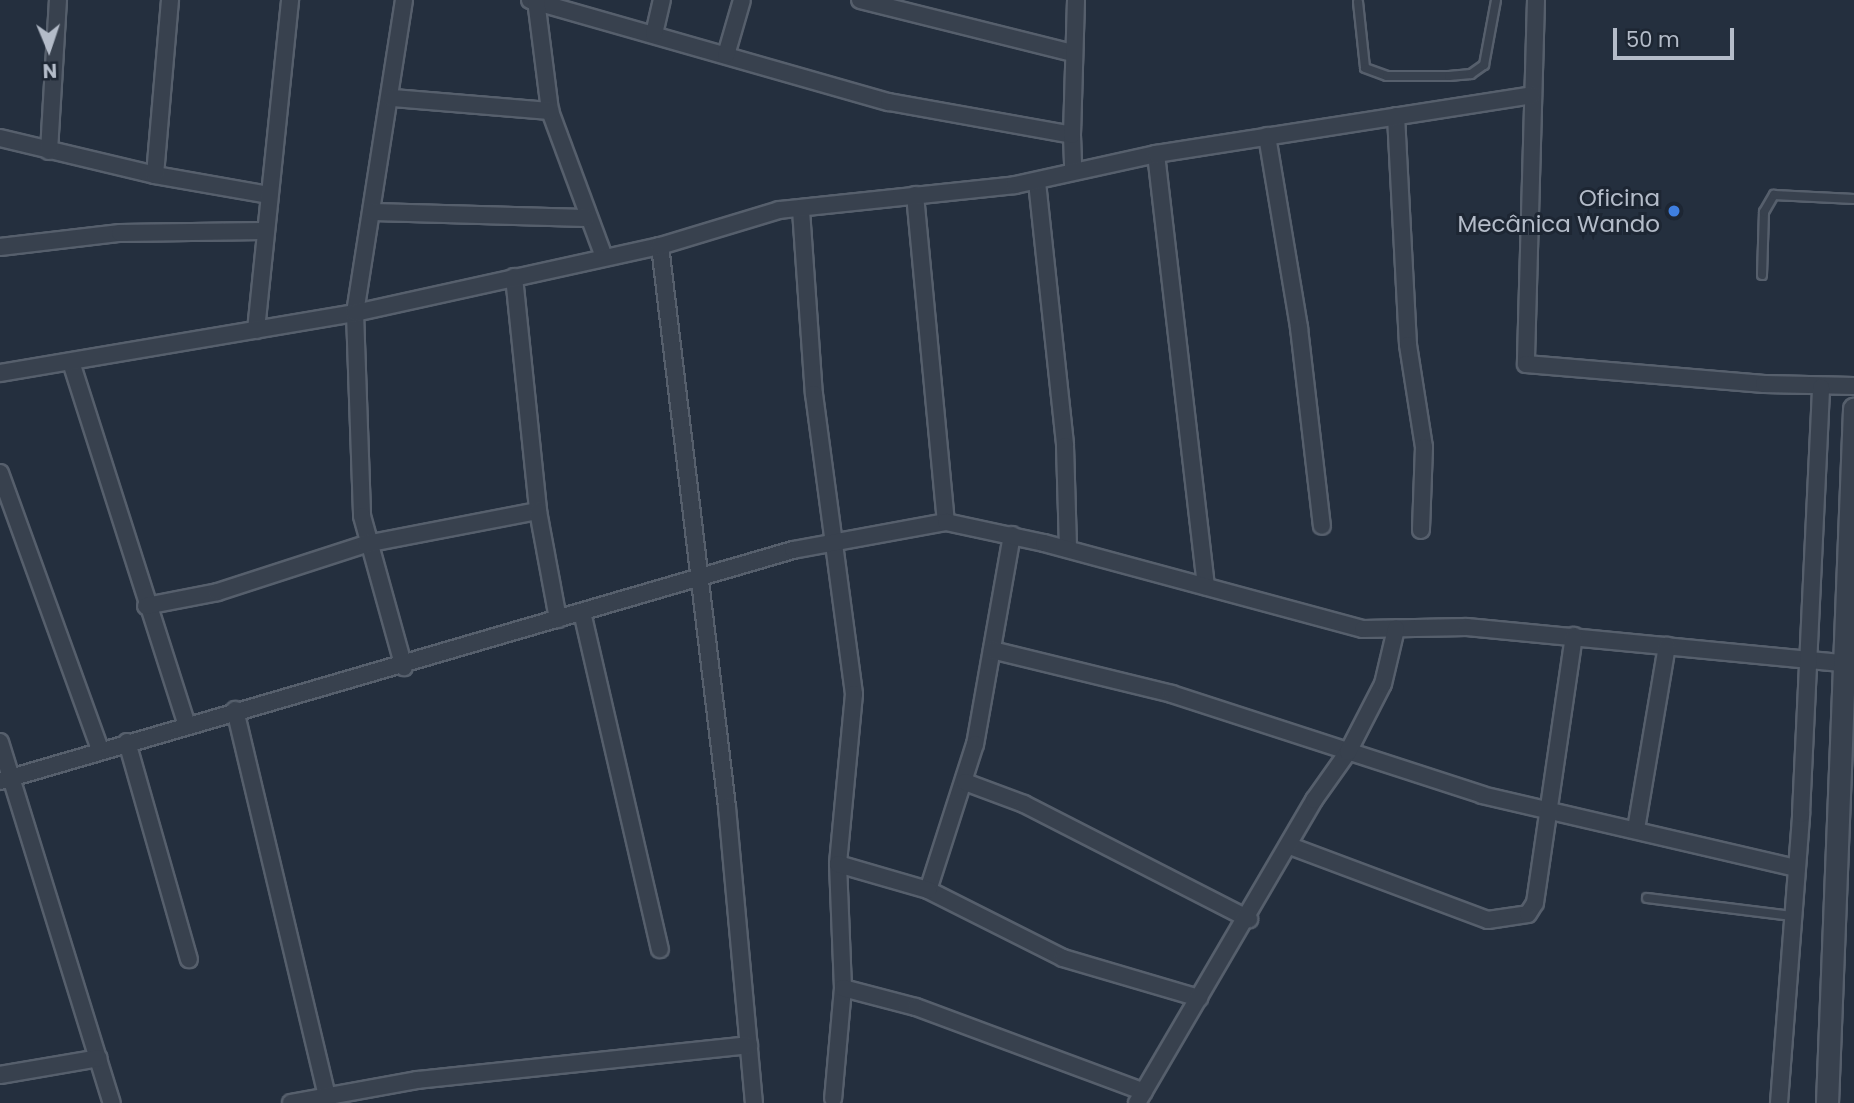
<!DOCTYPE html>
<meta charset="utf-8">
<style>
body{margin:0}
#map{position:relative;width:1854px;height:1103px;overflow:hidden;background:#242f3e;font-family:Poppins,sans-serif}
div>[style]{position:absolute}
.roads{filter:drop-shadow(2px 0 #565f6c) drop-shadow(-2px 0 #565f6c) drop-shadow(0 2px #565f6c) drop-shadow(0 -2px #565f6c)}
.service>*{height:8px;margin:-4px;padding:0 4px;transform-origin:4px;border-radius:4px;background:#38414e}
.minor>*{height:16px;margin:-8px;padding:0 8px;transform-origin:8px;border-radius:8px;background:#38414e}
.tertiary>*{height:21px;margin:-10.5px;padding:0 10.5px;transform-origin:10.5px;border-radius:10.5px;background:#38414e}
.dots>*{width:19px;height:19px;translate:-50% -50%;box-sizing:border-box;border:4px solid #1d2633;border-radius:50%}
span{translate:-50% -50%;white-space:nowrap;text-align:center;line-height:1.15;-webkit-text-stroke:6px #1d2633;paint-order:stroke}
.poi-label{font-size:23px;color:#b4bcc9}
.right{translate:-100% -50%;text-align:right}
.north{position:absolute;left:14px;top:14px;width:70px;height:70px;-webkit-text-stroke:5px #1d2633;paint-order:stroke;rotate:178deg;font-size:19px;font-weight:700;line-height:28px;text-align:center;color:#b4bcc9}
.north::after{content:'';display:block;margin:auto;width:24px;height:32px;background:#b4bcc9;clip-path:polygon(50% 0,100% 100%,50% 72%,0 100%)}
.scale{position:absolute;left:1613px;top:28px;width:121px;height:32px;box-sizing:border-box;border:4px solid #b4bcc9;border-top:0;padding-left:9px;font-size:21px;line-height:24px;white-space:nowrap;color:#b4bcc9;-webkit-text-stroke:5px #1d2633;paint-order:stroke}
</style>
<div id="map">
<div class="roads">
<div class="service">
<i style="left:1358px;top:2px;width:66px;rotate:83.9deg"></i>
<i style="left:1365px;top:68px;width:23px;rotate:20deg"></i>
<i style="left:1387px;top:76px;width:62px"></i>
<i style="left:1449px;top:76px;width:22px;rotate:-5deg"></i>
<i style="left:1471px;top:74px;width:16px;rotate:-35deg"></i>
<i style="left:1484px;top:65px;width:66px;rotate:-79.5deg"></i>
<i style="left:1762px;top:275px;width:63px;rotate:-88.2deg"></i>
<i style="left:1764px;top:212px;width:20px;rotate:-60deg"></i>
<i style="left:1774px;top:195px;width:80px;rotate:2.9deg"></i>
<i style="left:1647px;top:898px;width:146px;rotate:7.1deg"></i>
</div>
<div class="minor">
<i style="left:404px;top:0;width:317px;rotate:98.9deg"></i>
<i style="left:355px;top:313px;width:203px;rotate:88deg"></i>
<i style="left:362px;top:516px;width:157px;rotate:74.5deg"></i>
<i style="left:530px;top:0;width:373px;rotate:15.9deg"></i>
<i style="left:889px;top:102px;width:186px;rotate:10.2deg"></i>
<i style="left:1072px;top:135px;width:35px;rotate:88deg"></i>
<i style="left:536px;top:0;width:112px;rotate:82.8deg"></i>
<i style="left:550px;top:111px;width:156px;rotate:69.7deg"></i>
<i style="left:860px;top:0;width:219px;rotate:14deg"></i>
<i style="left:1536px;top:0;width:364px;rotate:91.6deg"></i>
<i style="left:1526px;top:364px;width:239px;rotate:4.8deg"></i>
<i style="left:1764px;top:384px;width:90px;rotate:1.3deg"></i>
<i style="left:654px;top:34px;width:35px;rotate:-77deg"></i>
<i style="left:726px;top:55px;width:57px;rotate:-73.8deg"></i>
<i style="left:392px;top:98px;width:159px;rotate:4.7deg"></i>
<i style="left:1396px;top:116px;width:229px;rotate:87deg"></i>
<i style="left:1408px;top:345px;width:103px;rotate:81.1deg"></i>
<i style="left:1424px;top:447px;width:83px;rotate:92.1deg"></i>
<i style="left:1072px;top:135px;width:135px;rotate:-88.3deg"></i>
<i style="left:1267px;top:136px;width:195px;rotate:80.5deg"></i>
<i style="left:1299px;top:328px;width:199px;rotate:83.4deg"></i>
<i style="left:0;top:138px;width:159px;rotate:13.4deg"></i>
<i style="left:155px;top:175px;width:115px;rotate:10deg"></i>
<i style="left:49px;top:151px;width:151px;rotate:-86.6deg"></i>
<i style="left:1156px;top:154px;width:435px;rotate:83.4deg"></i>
<i style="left:155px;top:175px;width:176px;rotate:-85.1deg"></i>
<i style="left:1037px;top:182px;width:265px;rotate:83.9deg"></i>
<i style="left:1065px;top:446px;width:103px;rotate:88.3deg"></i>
<i style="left:915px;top:195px;width:328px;rotate:84.6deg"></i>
<i style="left:801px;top:210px;width:184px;rotate:86deg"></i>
<i style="left:814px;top:394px;width:303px;rotate:82.4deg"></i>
<i style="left:854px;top:694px;width:171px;rotate:95.4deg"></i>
<i style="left:838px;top:864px;width:124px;rotate:87.7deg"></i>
<i style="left:843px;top:988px;width:111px;rotate:95.1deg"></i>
<i style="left:373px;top:212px;width:213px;rotate:1.6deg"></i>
<i style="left:660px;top:246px;width:565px;rotate:83.19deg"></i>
<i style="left:727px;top:807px;width:297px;rotate:84.8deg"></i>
<i style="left:0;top:247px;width:121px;rotate:-6.7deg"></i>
<i style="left:120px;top:233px;width:143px;rotate:-0.8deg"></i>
<i style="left:514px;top:277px;width:235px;rotate:84.1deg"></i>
<i style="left:256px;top:330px;width:332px;rotate:-84.1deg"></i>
<i style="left:71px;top:362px;width:381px;rotate:72.3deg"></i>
<i style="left:0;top:373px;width:360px;rotate:-9.6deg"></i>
<i style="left:355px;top:313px;width:312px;rotate:-12.4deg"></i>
<i style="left:660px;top:246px;width:124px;rotate:-16.8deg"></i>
<i style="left:779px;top:210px;width:237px;rotate:-6deg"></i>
<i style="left:1015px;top:185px;width:144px;rotate:-12.4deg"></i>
<i style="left:1156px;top:154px;width:381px;rotate:-8.9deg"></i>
<i style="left:0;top:473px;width:294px;rotate:70.1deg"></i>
<i style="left:1012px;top:535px;width:212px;rotate:100deg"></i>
<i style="left:975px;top:744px;width:153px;rotate:107.8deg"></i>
<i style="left:928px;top:890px;width:151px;rotate:26.7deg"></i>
<i style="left:1063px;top:958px;width:142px;rotate:16.4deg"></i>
<i style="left:146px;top:606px;width:73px;rotate:-11deg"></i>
<i style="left:218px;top:592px;width:156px;rotate:-18deg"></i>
<i style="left:366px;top:544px;width:175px;rotate:-10.9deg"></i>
<i style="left:538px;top:511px;width:110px;rotate:79.5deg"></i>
<i style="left:582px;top:612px;width:346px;rotate:77deg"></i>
<i style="left:992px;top:650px;width:185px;rotate:13.7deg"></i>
<i style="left:1172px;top:694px;width:326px;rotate:18deg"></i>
<i style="left:1482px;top:795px;width:322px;rotate:13.1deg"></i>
<i style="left:235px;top:710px;width:396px;rotate:76.6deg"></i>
<i style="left:0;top:742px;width:378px;rotate:72.8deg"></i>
<i style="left:127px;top:742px;width:226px;rotate:74.1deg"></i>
<i style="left:0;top:781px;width:826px;rotate:-16.24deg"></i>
<i style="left:793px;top:550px;width:156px;rotate:-10.4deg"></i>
<i style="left:946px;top:522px;width:100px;rotate:12.1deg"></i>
<i style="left:1044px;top:543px;width:330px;rotate:15.1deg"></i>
<i style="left:1363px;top:629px;width:104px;rotate:-1.1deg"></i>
<i style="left:1467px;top:627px;width:378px;rotate:5.5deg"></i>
<i style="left:965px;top:782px;width:63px;rotate:20.4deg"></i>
<i style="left:1024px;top:804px;width:253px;rotate:27.1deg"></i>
<i style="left:1636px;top:829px;width:186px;rotate:-80.4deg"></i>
<i style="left:1290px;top:846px;width:211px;rotate:20.5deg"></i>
<i style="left:1488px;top:920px;width:40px;rotate:-8.5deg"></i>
<i style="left:1528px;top:914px;width:13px;rotate:-58deg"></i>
<i style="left:1535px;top:903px;width:270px;rotate:-81.7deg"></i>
<i style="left:838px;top:864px;width:94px;rotate:16.1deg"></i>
<i style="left:843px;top:988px;width:75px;rotate:14.6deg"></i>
<i style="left:916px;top:1007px;width:243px;rotate:20.4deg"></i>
<i style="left:0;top:1075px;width:100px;rotate:-9.7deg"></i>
<i style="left:291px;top:1103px;width:128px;rotate:-10.3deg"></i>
<i style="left:417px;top:1080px;width:334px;rotate:-6deg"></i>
<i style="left:1137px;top:1103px;width:351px;rotate:-59.7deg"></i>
<i style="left:1314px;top:800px;width:59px;rotate:-54.7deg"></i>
<i style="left:1348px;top:752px;width:76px;rotate:-62.8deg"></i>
<i style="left:1383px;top:684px;width:57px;rotate:-76.7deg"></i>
<i style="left:1779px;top:1103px;width:290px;rotate:-85.6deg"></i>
<i style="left:1801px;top:814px;width:427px;rotate:-87.3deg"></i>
</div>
<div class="tertiary">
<i style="left:1827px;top:1103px;width:695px;rotate:-87.77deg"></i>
</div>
</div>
<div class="dots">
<i style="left:1674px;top:211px;background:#3f7fe0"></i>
</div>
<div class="poi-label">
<span class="right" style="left:1660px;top:211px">Oficina<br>Mecânica Wando</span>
</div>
<div class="north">N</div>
<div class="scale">50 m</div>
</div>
